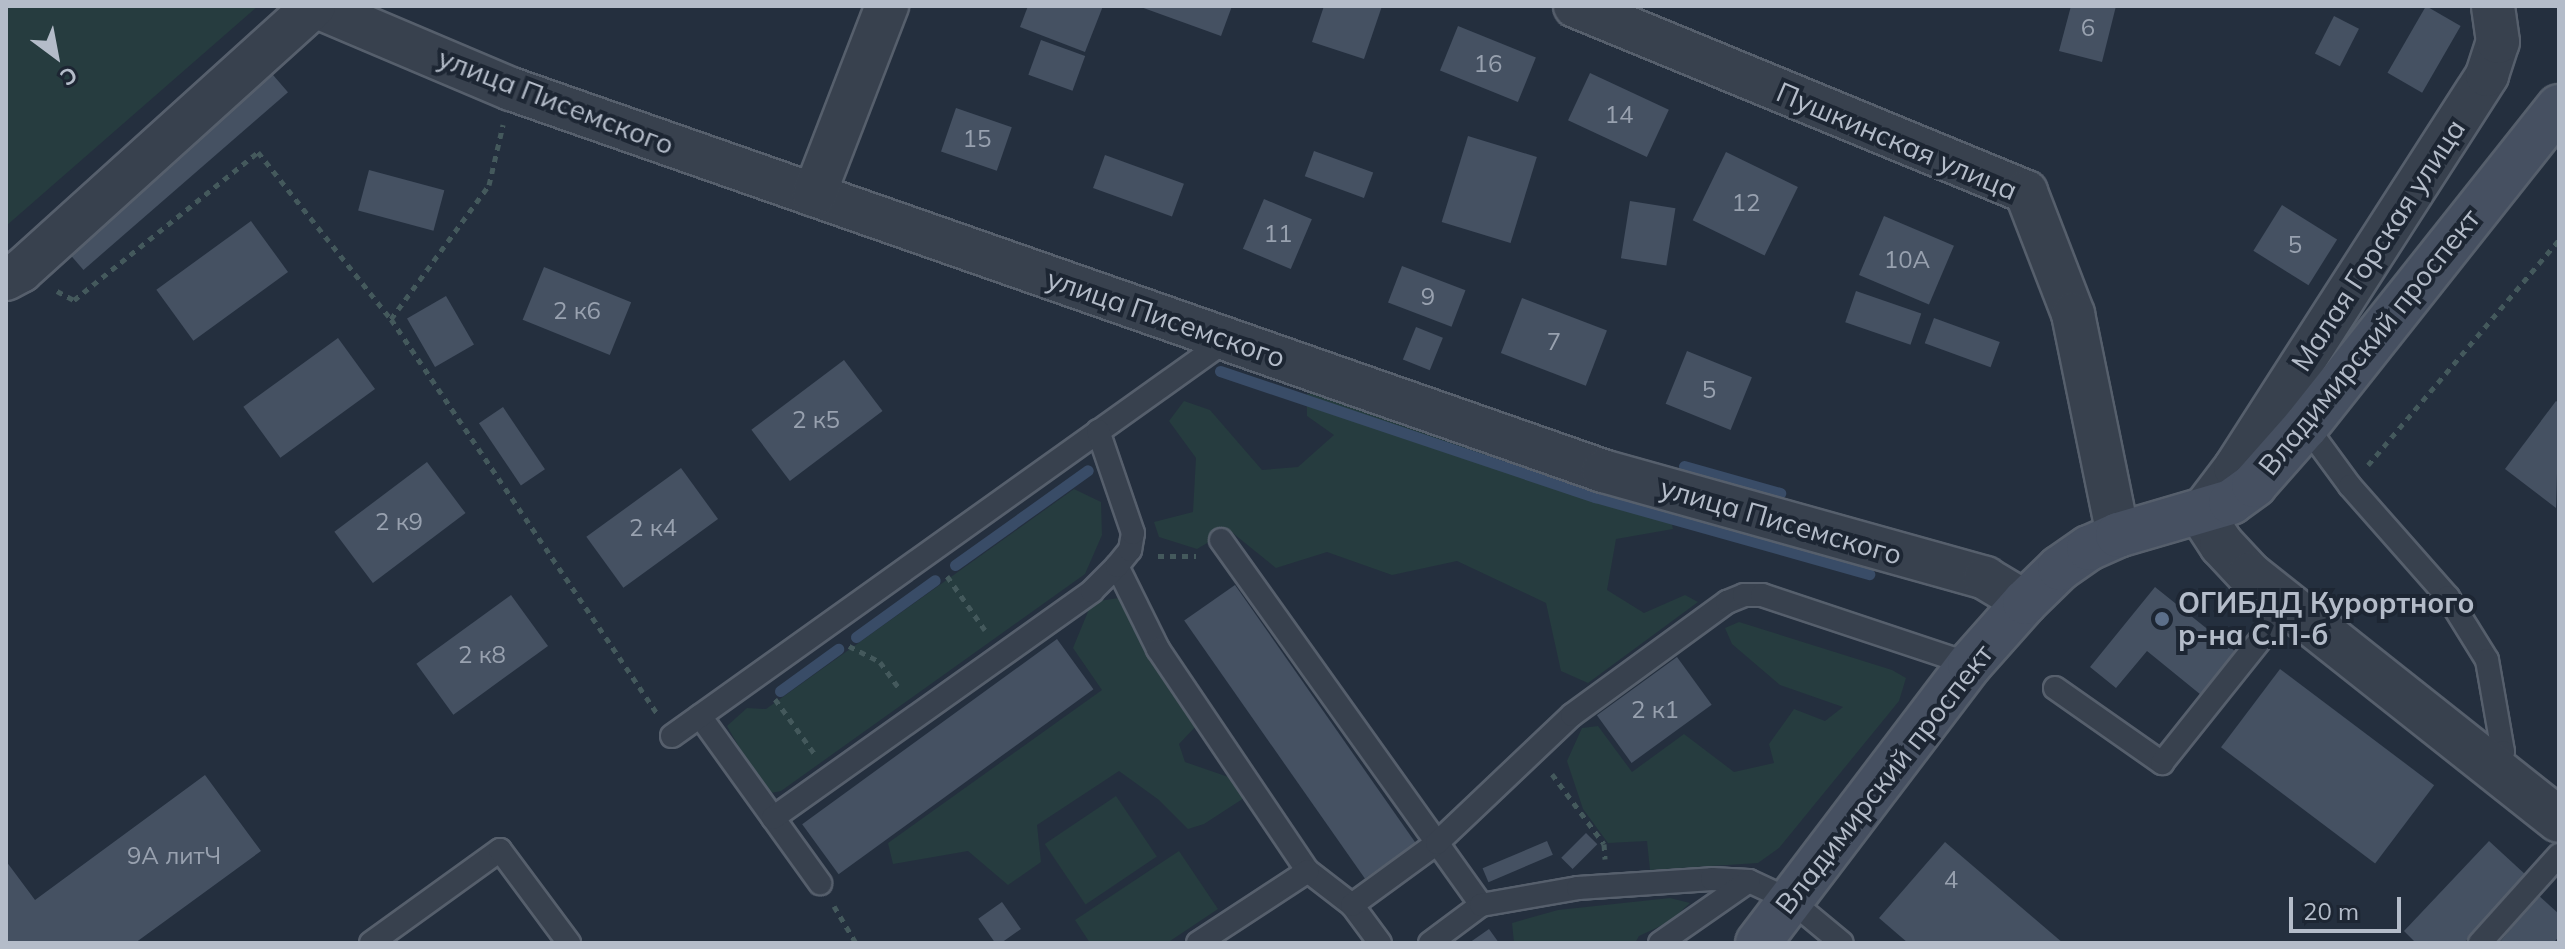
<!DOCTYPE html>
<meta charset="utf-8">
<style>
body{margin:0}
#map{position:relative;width:2565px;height:949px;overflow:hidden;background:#242f3e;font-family:Mulish,sans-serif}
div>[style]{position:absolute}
.green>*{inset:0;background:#263c3f;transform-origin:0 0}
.stream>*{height:11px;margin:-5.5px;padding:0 5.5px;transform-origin:5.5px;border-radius:5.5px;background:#394c67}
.building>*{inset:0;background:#455162;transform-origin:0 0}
.path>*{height:5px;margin-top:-2.5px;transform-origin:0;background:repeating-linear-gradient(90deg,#44595c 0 6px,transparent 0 12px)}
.roads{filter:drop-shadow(2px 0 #565f6c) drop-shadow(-2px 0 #565f6c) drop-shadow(0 2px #565f6c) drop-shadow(0 -2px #565f6c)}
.service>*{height:22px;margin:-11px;padding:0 11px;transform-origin:11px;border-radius:11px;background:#38414e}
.minor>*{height:42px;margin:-21px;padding:0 21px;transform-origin:21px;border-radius:21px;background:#38414e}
.tertiary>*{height:44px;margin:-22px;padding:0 22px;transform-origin:22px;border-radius:22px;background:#38414e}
.secondary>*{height:44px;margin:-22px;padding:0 22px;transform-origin:22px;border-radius:22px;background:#465061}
.dots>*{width:22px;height:22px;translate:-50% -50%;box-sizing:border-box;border:4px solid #1d2633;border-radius:50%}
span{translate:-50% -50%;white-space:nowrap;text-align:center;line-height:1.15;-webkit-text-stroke:8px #1d2633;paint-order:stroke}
.number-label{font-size:24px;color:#98a1af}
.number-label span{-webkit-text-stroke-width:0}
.street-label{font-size:28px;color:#b4bcc9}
.poi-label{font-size:28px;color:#b4bcc9;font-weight:700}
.left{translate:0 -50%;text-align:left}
.frame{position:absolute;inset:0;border:8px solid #b4bcc9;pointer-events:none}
.north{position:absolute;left:16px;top:16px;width:80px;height:80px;-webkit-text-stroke:6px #1d2633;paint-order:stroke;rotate:148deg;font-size:22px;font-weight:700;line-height:32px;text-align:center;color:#b4bcc9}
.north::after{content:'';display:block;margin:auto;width:28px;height:36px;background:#b4bcc9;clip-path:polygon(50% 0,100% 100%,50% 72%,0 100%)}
.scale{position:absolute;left:2289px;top:897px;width:112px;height:36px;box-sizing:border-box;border:4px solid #b4bcc9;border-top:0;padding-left:10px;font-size:24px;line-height:28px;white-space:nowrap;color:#b4bcc9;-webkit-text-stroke:6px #1d2633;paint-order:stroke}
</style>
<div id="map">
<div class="green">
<i style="clip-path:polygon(6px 6px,258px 6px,6px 226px)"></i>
<i style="clip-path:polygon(1329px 392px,1668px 507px,1673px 529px,1616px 539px,1607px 590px,1644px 613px,1685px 595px,1698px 602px,1588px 683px,1561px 671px,1546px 603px,1457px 561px,1392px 575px,1327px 552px,1276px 568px,1229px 530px,1197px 549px,1159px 537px,1154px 522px,1193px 512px,1196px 458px,1169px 421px,1184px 401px,1210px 410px,1262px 470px,1298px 467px,1334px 435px,1307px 416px,1307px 394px)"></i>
<i style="clip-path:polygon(1074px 489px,1101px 502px,1102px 535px,1085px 574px,781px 791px,766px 794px,727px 726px,747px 708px,766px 709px)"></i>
<i style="clip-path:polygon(1119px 598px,1198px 724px,1179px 744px,1185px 762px,1237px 780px,1244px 798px,1204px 824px,1188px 829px,1159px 800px,1119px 771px,1037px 825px,1041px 862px,1008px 885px,968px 851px,893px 864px,888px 843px,1102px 690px,1073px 648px,1092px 602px)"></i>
<i style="clip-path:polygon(1739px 622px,1892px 670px,1906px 678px,1899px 701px,1779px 848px,1758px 863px,1650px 870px,1647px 841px,1608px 843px,1583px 809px,1567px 761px,1582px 728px,1598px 726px,1632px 772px,1684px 734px,1734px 772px,1774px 763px,1769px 744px,1794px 709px,1825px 721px,1843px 707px,1780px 685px,1732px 644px,1725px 628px)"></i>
<i style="left:1116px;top:796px;width:73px;height:86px;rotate:56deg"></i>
<i style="clip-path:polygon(1179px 851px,1218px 909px,1167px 943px,1090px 943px,1075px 920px)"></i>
<i style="clip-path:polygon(1670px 898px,1690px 903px,1669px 922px,1639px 936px,1635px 943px,1514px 943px,1512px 923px,1558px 910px)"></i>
</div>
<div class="stream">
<i style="left:1220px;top:371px;width:396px;rotate:18.6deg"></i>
<i style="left:1595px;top:497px;width:285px;rotate:15.7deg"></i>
<i style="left:1684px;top:466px;width:100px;rotate:15.7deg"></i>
<i style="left:955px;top:565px;width:163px;rotate:-35.5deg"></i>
<i style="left:856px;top:637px;width:97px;rotate:-35.8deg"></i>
<i style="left:780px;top:691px;width:72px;rotate:-35.9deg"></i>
</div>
<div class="building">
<i style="clip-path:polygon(1028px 6px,1103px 6px,1085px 52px,1020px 27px)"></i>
<i style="clip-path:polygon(1138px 6px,1232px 6px,1221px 36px)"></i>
<i style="clip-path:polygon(1324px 6px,1382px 6px,1364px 59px,1312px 42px)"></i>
<i style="clip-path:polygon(2071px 6px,2116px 6px,2102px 62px,2059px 51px)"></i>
<i style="left:2426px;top:6px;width:40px;height:77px;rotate:30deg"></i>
<i style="left:2334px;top:16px;width:28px;height:42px;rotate:27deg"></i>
<i style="left:1458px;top:26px;width:84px;height:48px;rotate:22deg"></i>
<i style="left:1041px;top:40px;width:47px;height:37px;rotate:20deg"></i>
<i style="left:267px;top:68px;width:32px;height:271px;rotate:49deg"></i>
<i style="left:1590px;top:73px;width:87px;height:52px;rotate:25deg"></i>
<i style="left:956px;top:108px;width:59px;height:46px;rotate:19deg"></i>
<i style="left:1468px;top:136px;width:72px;height:90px;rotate:17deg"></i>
<i style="left:1314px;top:151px;width:63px;height:27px;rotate:20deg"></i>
<i style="left:1726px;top:152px;width:80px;height:76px;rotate:26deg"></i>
<i style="left:1105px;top:155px;width:84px;height:35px;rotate:20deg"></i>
<i style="left:369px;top:170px;width:78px;height:42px;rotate:15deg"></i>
<i style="left:1264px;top:199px;width:52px;height:54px;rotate:23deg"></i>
<i style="left:1630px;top:201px;width:46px;height:58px;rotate:9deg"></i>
<i style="left:2282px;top:205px;width:65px;height:54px;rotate:32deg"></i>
<i style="left:1884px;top:216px;width:76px;height:64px;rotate:23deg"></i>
<i style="left:251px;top:221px;width:63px;height:117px;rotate:54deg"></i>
<i style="left:1402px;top:266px;width:68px;height:39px;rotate:21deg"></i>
<i style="left:544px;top:267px;width:94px;height:57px;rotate:22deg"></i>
<i style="left:1856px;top:291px;width:69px;height:33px;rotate:19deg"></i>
<i style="left:446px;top:296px;width:56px;height:45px;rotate:60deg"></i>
<i style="left:1522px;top:298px;width:91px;height:59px;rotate:21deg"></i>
<i style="left:1934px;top:318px;width:70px;height:27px;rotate:20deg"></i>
<i style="left:1416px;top:327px;width:29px;height:35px;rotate:22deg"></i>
<i style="left:338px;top:338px;width:63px;height:117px;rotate:54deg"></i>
<i style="left:1687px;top:351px;width:70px;height:57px;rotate:22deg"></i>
<i style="left:844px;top:360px;width:64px;height:116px;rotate:53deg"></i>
<i style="clip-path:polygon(2556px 401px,2559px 403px,2556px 508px,2505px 469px)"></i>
<i style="left:503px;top:407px;width:75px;height:29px;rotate:56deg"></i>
<i style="left:427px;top:462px;width:64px;height:116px;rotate:53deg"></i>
<i style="left:681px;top:468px;width:63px;height:117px;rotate:54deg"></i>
<i style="left:1235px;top:585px;width:315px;height:62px;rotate:55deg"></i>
<i style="clip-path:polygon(2155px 587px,2241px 656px,2206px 699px,2147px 651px,2116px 688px,2090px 667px)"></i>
<i style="left:511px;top:595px;width:63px;height:117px;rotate:54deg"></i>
<i style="left:1057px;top:639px;width:62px;height:315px;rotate:54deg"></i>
<i style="left:1677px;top:657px;width:59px;height:99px;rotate:54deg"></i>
<i style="left:2280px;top:669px;width:193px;height:98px;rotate:37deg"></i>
<i style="clip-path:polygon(205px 775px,261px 851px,135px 943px,6px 943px,6px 861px,35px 900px)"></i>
<i style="left:1586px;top:833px;width:16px;height:35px;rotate:45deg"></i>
<i style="left:1547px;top:841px;width:15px;height:70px;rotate:67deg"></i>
<i style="clip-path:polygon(2489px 841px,2527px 876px,2464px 943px,2416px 943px,2404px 931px)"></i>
<i style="clip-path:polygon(1945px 842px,2063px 943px,1908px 943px,1879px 918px)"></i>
<i style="clip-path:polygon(2538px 895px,2559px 914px,2559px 937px,2553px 943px,2499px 943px)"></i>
<i style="left:1002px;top:902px;width:33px;height:29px;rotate:55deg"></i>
<i style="clip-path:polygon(1489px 929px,1499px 943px,1469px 943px)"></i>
</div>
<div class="path">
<i style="left:57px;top:291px;width:19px;rotate:28deg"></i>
<i style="left:74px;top:300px;width:236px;rotate:-38.8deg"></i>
<i style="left:258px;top:152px;width:213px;rotate:51.5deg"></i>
<i style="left:391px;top:319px;width:476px;rotate:56deg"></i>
<i style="left:391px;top:319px;width:166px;rotate:-53.8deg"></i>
<i style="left:489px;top:185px;width:62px;rotate:-76.9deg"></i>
<i style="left:2368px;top:465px;width:295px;rotate:-49.7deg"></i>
<i style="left:1158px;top:556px;width:38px"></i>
<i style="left:947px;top:576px;width:66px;rotate:54.9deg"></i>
<i style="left:849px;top:646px;width:35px;rotate:27deg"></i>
<i style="left:880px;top:662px;width:34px;rotate:54deg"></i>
<i style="left:775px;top:699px;width:67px;rotate:54.2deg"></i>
<i style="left:1552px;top:774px;width:87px;rotate:53.4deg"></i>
<i style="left:1604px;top:844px;width:15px;rotate:86deg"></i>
<i style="left:834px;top:906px;width:43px;rotate:59.3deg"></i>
</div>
<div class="roads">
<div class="service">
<i style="left:2306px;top:426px;width:74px;rotate:53.7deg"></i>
<i style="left:2350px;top:486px;width:148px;rotate:48.6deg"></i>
<i style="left:2448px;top:597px;width:74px;rotate:58.2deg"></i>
<i style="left:2487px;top:660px;width:93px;rotate:80.1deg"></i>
<i style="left:2503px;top:752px;width:19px;rotate:115deg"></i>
<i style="left:1221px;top:540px;width:448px;rotate:54.5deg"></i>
<i style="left:1117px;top:566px;width:93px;rotate:63.7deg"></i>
<i style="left:1158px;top:649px;width:268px;rotate:56deg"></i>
<i style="left:1308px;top:871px;width:56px;rotate:37.7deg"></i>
<i style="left:1352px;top:905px;width:47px;rotate:53.6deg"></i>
<i style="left:2055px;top:688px;width:131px;rotate:35deg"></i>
<i style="left:2162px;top:763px;width:202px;rotate:-51.4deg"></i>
<i style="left:700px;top:716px;width:206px;rotate:54.3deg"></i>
<i style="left:672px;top:736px;width:683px;rotate:-35.53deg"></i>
<i style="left:773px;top:818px;width:392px;rotate:-35.4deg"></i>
<i style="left:1092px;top:591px;width:35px;rotate:-45deg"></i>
<i style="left:1117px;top:566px;width:21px;rotate:-51deg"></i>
<i style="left:1130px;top:550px;width:17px;rotate:-80deg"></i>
<i style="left:1133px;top:533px;width:108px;rotate:-108.9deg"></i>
<i style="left:1352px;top:905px;width:105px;rotate:-36.1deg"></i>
<i style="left:1437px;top:843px;width:186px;rotate:-43.5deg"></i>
<i style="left:1572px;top:715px;width:192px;rotate:-36.1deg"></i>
<i style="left:1727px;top:602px;width:18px;rotate:-22deg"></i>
<i style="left:1744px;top:595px;width:18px"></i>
<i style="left:1762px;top:595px;width:219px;rotate:18.4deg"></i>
<i style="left:371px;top:943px;width:159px;rotate:-35.8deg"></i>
<i style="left:500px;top:850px;width:116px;rotate:53.4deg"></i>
<i style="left:1198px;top:943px;width:131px;rotate:-33.2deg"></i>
<i style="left:1430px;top:943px;width:64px;rotate:-36.7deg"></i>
<i style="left:1481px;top:905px;width:98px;rotate:-9.9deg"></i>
<i style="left:1578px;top:888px;width:134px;rotate:-3.8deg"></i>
<i style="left:1712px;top:879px;width:37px;rotate:3deg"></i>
<i style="left:1749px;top:881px;width:45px;rotate:24.9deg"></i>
<i style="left:1790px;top:900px;width:67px;rotate:39.6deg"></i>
<i style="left:1660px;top:943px;width:108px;rotate:-34.9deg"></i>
<i style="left:2480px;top:943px;width:118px;rotate:-48.1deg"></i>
</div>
<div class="minor">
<i style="left:315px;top:6px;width:213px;rotate:23deg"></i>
<i style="left:511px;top:89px;width:1157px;rotate:19.28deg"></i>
<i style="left:1603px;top:471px;width:397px;rotate:15.6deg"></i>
<i style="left:1985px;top:578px;width:47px;rotate:31deg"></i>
<i style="left:1575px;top:6px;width:488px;rotate:22.4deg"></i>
<i style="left:2026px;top:192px;width:131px;rotate:68.9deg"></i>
<i style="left:2073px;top:314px;width:226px;rotate:78.5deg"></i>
<i style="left:814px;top:195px;width:203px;rotate:-68.9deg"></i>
<i style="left:6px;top:279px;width:17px;rotate:-28deg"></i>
<i style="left:21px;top:271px;width:395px;rotate:-42.1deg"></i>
<i style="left:2201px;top:513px;width:56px;rotate:-52.9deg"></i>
<i style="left:2235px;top:468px;width:467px;rotate:-57.3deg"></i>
<i style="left:2487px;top:75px;width:35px;rotate:-72deg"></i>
<i style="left:2498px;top:42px;width:36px;rotate:-98deg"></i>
</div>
<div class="tertiary">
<i style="left:2201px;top:513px;width:38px;rotate:57deg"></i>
<i style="left:2222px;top:545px;width:41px;rotate:47deg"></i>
<i style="left:2250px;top:575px;width:394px;rotate:38.4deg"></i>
</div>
<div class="secondary">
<i style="left:1758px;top:943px;width:350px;rotate:-52.8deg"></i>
<i style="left:1970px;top:664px;width:83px;rotate:-48.4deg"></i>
<i style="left:2025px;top:602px;width:49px;rotate:-44.2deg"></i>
<i style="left:2060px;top:568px;width:35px;rotate:-35deg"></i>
<i style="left:2089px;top:548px;width:32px;rotate:-24deg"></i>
<i style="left:2118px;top:535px;width:118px;rotate:-16.3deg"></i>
<i style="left:2231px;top:502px;width:29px;rotate:-36deg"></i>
<i style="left:2254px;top:485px;width:79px;rotate:-48.6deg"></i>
<i style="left:2306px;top:426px;width:407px;rotate:-51.6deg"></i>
</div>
</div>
<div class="dots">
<i style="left:2162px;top:619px;background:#5c6f8a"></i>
</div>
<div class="number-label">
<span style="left:2088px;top:28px">6</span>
<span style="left:1488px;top:64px">16</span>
<span style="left:1619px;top:115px">14</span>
<span style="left:977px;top:139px">15</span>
<span style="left:1746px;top:203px">12</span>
<span style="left:1278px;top:234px">11</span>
<span style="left:2295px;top:245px">5</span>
<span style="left:1907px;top:260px">10А</span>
<span style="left:1428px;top:297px">9</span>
<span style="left:577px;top:311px">2 к6</span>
<span style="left:1554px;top:342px">7</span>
<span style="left:1709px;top:390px">5</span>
<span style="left:816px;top:420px">2 к5</span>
<span style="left:399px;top:522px">2 к9</span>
<span style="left:653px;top:528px">2 к4</span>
<span style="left:482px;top:655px">2 к8</span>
<span style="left:1655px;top:710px">2 к1</span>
<span style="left:174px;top:856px">9А литЧ</span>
<span style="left:1951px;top:880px">4</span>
</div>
<div class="street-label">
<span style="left:556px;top:101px;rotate:21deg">улица Писемского</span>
<span style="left:1897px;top:141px;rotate:23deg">Пушкинская улица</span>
<span style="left:2378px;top:245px;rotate:-57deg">Малая Горская улица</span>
<span style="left:1166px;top:318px;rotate:19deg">улица Писемского</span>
<span style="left:2369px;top:342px;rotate:-51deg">Владимирский проспект</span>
<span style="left:1781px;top:521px;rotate:16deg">улица Писемского</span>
<span style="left:1884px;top:779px;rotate:-52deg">Владимирский проспект</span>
</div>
<div class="poi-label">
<span class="left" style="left:2178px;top:619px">ОГИБДД Курортного<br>р-на С.П-б</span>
</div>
<div class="frame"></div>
<div class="north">С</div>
<div class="scale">20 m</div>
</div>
